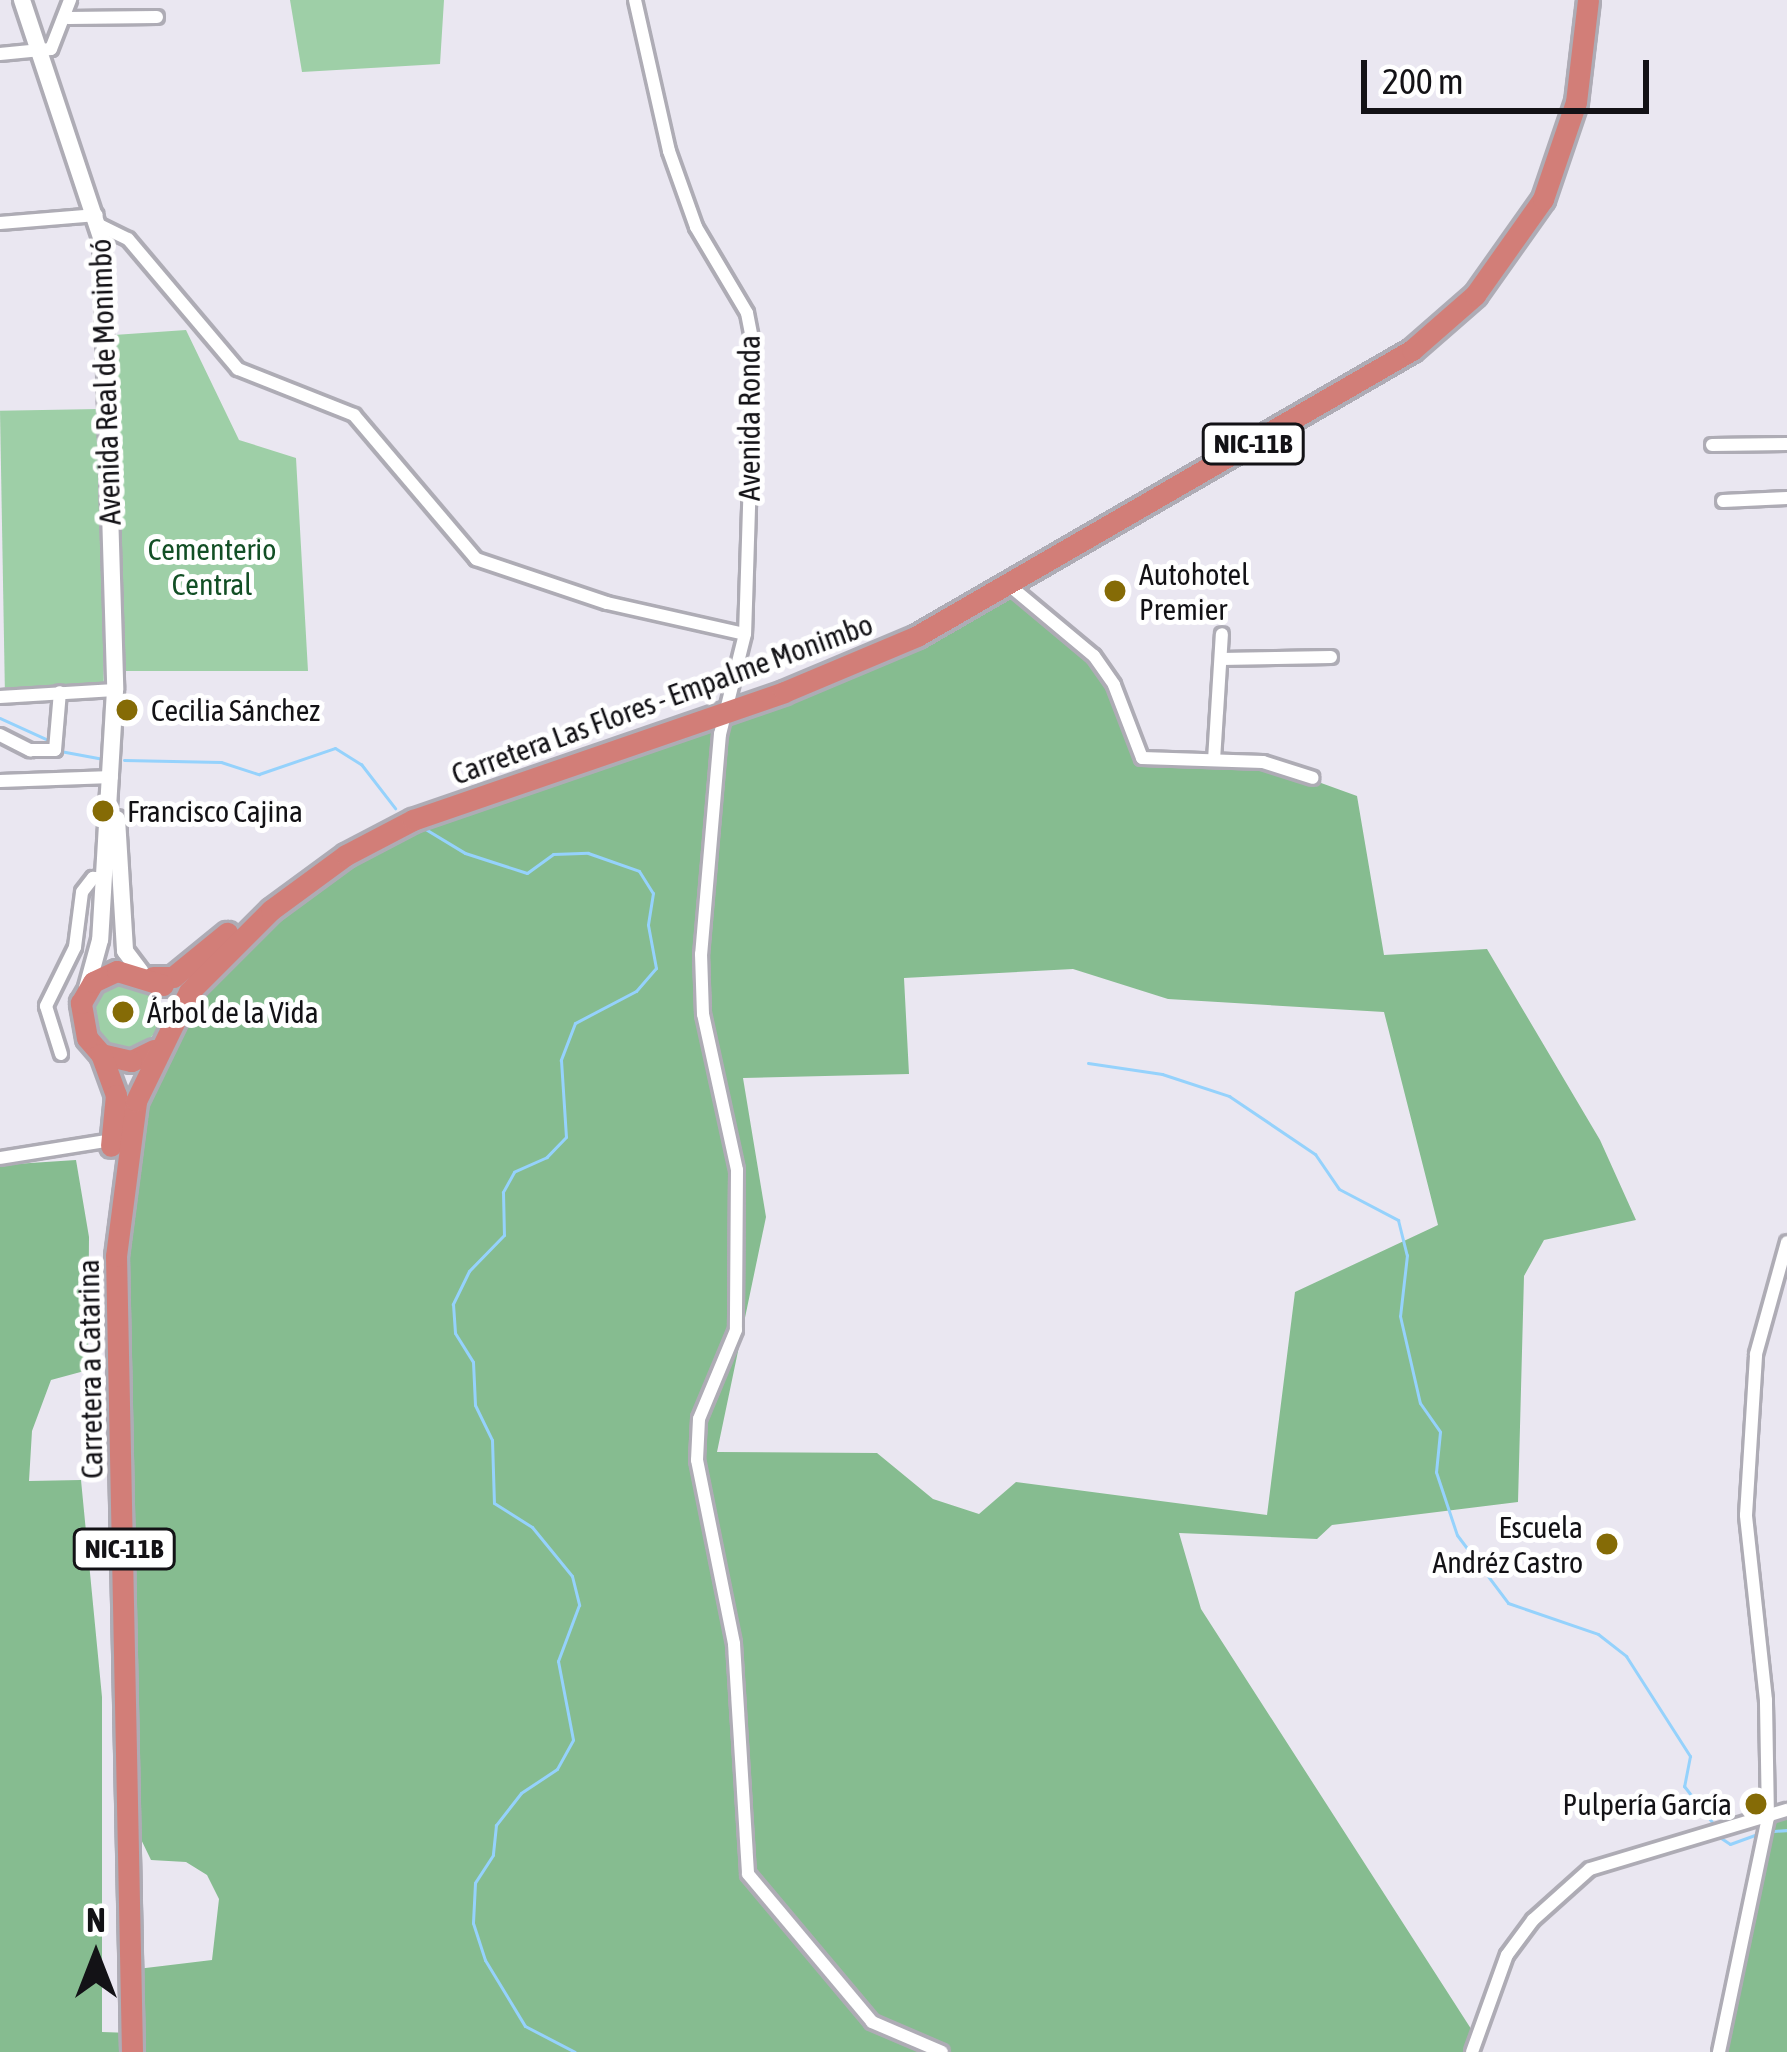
<!DOCTYPE html>
<meta charset="utf-8">
<style>
body{margin:0}
#map{position:relative;width:1787px;height:2052px;overflow:hidden;background:#eae7f1;font-family:"Asap Condensed",sans-serif}
div>[style]{position:absolute}
.green>*{inset:0;background:#9ecfa7;transform-origin:0 0}
.round{border-radius:50%}
.forest>*{inset:0;background:#86bc90}
.stream>*{height:3px;margin:-1.5px;padding:0 1.5px;transform-origin:1.5px;border-radius:1.5px;background:#95d2fc}
.roads{filter:drop-shadow(3px 0 #aeacb5) drop-shadow(-3px 0 #aeacb5) drop-shadow(0 3px #aeacb5) drop-shadow(0 -3px #aeacb5)}
.street>*{height:12px;margin:-6px;padding:0 6px;transform-origin:6px;border-radius:6px;background:#fff}
.secondary>*{height:16px;margin:-8px;padding:0 8px;transform-origin:8px;border-radius:8px;background:#fff}
.highway>*{height:21px;margin:-10.5px;padding:0 10.5px;transform-origin:10.5px;border-radius:10.5px;background:#d27e78}
.dots>*{width:33px;height:33px;translate:-50% -50%;box-sizing:border-box;border:6px solid #fff;border-radius:50%}
span{translate:-50% -50%;white-space:nowrap;text-align:center;line-height:1.15;-webkit-text-stroke:10px #fff;paint-order:stroke}
.shield-label span{padding:3px 9px;background:#fff;border:3px solid;border-radius:9px;-webkit-text-stroke-width:0}
.shield-label{font-size:27px;color:#131216;font-weight:700}
.street-label{font-size:30px;color:#131216}
.park-label{font-size:30px;color:#124f25}
.poi-label{font-size:30px;color:#131216}
.left{translate:0 -50%;text-align:left}
.right{translate:-100% -50%;text-align:right}
.north{position:absolute;left:36px;top:1896px;width:120px;height:120px;-webkit-text-stroke:9px #fff;paint-order:stroke;rotate:0deg;font-size:33px;font-weight:700;line-height:48px;text-align:center;color:#131216}
.north::after{content:'';display:block;margin:auto;width:42px;height:54px;background:#131216;clip-path:polygon(50% 0,100% 100%,50% 72%,0 100%)}
.scale{position:absolute;left:1361px;top:60px;width:288px;height:54px;box-sizing:border-box;border:6px solid #131216;border-top:0;padding-left:15px;font-size:36px;line-height:42px;white-space:nowrap;color:#131216;-webkit-text-stroke:9px #fff;paint-order:stroke}
</style>
<div id="map">
<div class="green">
<i style="clip-path:polygon(290px 0,444px 0,440px 64px,302px 72px)"></i>
<i style="clip-path:polygon(186px 330px,239px 440px,296px 458px,308px 671px,122px 671px,114px 335px)"></i>
<i style="left:99px;top:409px;width:277px;height:99px;rotate:89deg"></i>
<i class="round" style="left:90px;top:979px;width:70px;height:70px"></i>
</div>
<div class="forest">
<i style="clip-path:polygon(evenodd,1010px 586px,1094px 656px,1142px 758px,1263px 762px,1357px 796px,1384px 955px,1487px 949px,1600px 1140px,1636px 1220px,1544px 1240px,1524px 1276px,1518px 1502px,1332px 1525px,1317px 1539px,1179px 1533px,1201px 1609px,1475px 2035px,1472px 2052px,0 2052px,0 1165px,76px 1160px,89px 1237px,88px 1370px,51px 1380px,32px 1431px,29px 1481px,81px 1480px,102px 1697px,102px 2032px,131px 2033px,129px 1970px,212px 1960px,219px 1899px,207px 1875px,186px 1862px,151px 1860px,136px 1829px,119px 1356px,128px 1129px,189px 992px,346px 855px,784px 692px,1010px 586px,1073px 969px,1168px 999px,1384px 1012px,1438px 1225px,1295px 1292px,1267px 1515px,1016px 1482px,979px 1514px,933px 1499px,877px 1453px,717px 1452px,766px 1217px,743px 1078px,909px 1074px,904px 978px,1073px 969px)"></i>
<i style="clip-path:polygon(1787px 1810px,1787px 2052px,1719px 2052px,1768px 1818px)"></i>
</div>
<div class="stream">
<i style="left:0;top:718px;width:55px;rotate:24.7deg"></i>
<i style="left:60px;top:751px;width:44px;rotate:10.5deg"></i>
<i style="left:124px;top:760px;width:97px;rotate:1.2deg"></i>
<i style="left:221px;top:762px;width:40px;rotate:18deg"></i>
<i style="left:259px;top:774px;width:80px;rotate:-18.9deg"></i>
<i style="left:335px;top:748px;width:31px;rotate:32deg"></i>
<i style="left:361px;top:764px;width:56px;rotate:52.3deg"></i>
<i style="left:422px;top:827px;width:50px;rotate:31.2deg"></i>
<i style="left:465px;top:853px;width:65px;rotate:17.9deg"></i>
<i style="left:527px;top:873px;width:32px;rotate:-36deg"></i>
<i style="left:553px;top:854px;width:35px;rotate:-2deg"></i>
<i style="left:588px;top:853px;width:54px;rotate:19.4deg"></i>
<i style="left:639px;top:871px;width:26px;rotate:58deg"></i>
<i style="left:653px;top:893px;width:32px;rotate:99deg"></i>
<i style="left:648px;top:925px;width:44px;rotate:79.5deg"></i>
<i style="left:656px;top:968px;width:30px;rotate:131deg"></i>
<i style="left:636px;top:991px;width:69px;rotate:152.3deg"></i>
<i style="left:575px;top:1023px;width:40px;rotate:111deg"></i>
<i style="left:561px;top:1060px;width:77px;rotate:86.3deg"></i>
<i style="left:566px;top:1137px;width:28px;rotate:134deg"></i>
<i style="left:547px;top:1157px;width:36px;rotate:156deg"></i>
<i style="left:514px;top:1172px;width:23px;rotate:119deg"></i>
<i style="left:503px;top:1192px;width:43px;rotate:88.7deg"></i>
<i style="left:504px;top:1235px;width:50px;rotate:134.2deg"></i>
<i style="left:469px;top:1271px;width:37px;rotate:116deg"></i>
<i style="left:453px;top:1304px;width:29px;rotate:86deg"></i>
<i style="left:455px;top:1333px;width:34px;rotate:58deg"></i>
<i style="left:473px;top:1362px;width:43px;rotate:87.3deg"></i>
<i style="left:475px;top:1405px;width:39px;rotate:64deg"></i>
<i style="left:492px;top:1440px;width:63px;rotate:88.2deg"></i>
<i style="left:494px;top:1503px;width:45px;rotate:32.3deg"></i>
<i style="left:532px;top:1527px;width:63px;rotate:50.8deg"></i>
<i style="left:572px;top:1576px;width:30px;rotate:76deg"></i>
<i style="left:579px;top:1605px;width:60px;rotate:110.6deg"></i>
<i style="left:558px;top:1661px;width:80px;rotate:79.2deg"></i>
<i style="left:573px;top:1740px;width:33px;rotate:119deg"></i>
<i style="left:557px;top:1769px;width:43px;rotate:146.3deg"></i>
<i style="left:521px;top:1793px;width:41px;rotate:128deg"></i>
<i style="left:496px;top:1825px;width:30px;rotate:96deg"></i>
<i style="left:493px;top:1855px;width:33px;rotate:123deg"></i>
<i style="left:475px;top:1883px;width:40px;rotate:92.9deg"></i>
<i style="left:473px;top:1923px;width:39px;rotate:72deg"></i>
<i style="left:485px;top:1960px;width:77px;rotate:58.8deg"></i>
<i style="left:525px;top:2026px;width:56px;rotate:27.5deg"></i>
<i style="left:1088px;top:1063px;width:75px;rotate:8.5deg"></i>
<i style="left:1162px;top:1074px;width:71px;rotate:18.2deg"></i>
<i style="left:1229px;top:1096px;width:104px;rotate:34deg"></i>
<i style="left:1315px;top:1154px;width:42px;rotate:55.6deg"></i>
<i style="left:1339px;top:1189px;width:67px;rotate:27.7deg"></i>
<i style="left:1398px;top:1220px;width:36px;rotate:76deg"></i>
<i style="left:1407px;top:1255px;width:61px;rotate:96.5deg"></i>
<i style="left:1400px;top:1316px;width:89px;rotate:77.1deg"></i>
<i style="left:1420px;top:1403px;width:35px;rotate:55deg"></i>
<i style="left:1440px;top:1432px;width:40px;rotate:95.7deg"></i>
<i style="left:1436px;top:1472px;width:66px;rotate:71.6deg"></i>
<i style="left:1457px;top:1535px;width:85px;rotate:53.1deg"></i>
<i style="left:1508px;top:1603px;width:95px;rotate:19deg"></i>
<i style="left:1598px;top:1634px;width:36px;rotate:38deg"></i>
<i style="left:1626px;top:1656px;width:119px;rotate:57.4deg"></i>
<i style="left:1690px;top:1756px;width:31px;rotate:101deg"></i>
<i style="left:1684px;top:1786px;width:46px;rotate:52.1deg"></i>
<i style="left:1774px;top:1831px;width:13px;rotate:-4deg"></i>
<i style="left:1718px;top:1836px;width:14px;rotate:34deg"></i>
<i style="left:1730px;top:1844px;width:30px;rotate:-20deg"></i>
</div>
<div class="roads">
<div class="street">
<i style="left:635px;top:0;width:155px;rotate:77.3deg"></i>
<i style="left:669px;top:151px;width:81px;rotate:70.4deg"></i>
<i style="left:696px;top:227px;width:100px;rotate:59.3deg"></i>
<i style="left:747px;top:313px;width:37px;rotate:79deg"></i>
<i style="left:754px;top:349px;width:285px;rotate:91.8deg"></i>
<i style="left:745px;top:634px;width:103px;rotate:104deg"></i>
<i style="left:720px;top:734px;width:221px;rotate:94.9deg"></i>
<i style="left:701px;top:954px;width:60px;rotate:88.1deg"></i>
<i style="left:703px;top:1014px;width:160px;rotate:77.7deg"></i>
<i style="left:737px;top:1170px;width:160px;rotate:90.4deg"></i>
<i style="left:736px;top:1330px;width:96px;rotate:112.6deg"></i>
<i style="left:699px;top:1419px;width:41px;rotate:92.8deg"></i>
<i style="left:697px;top:1460px;width:188px;rotate:78.6deg"></i>
<i style="left:734px;top:1644px;width:230px;rotate:86.5deg"></i>
<i style="left:748px;top:1874px;width:193px;rotate:50deg"></i>
<i style="left:872px;top:2022px;width:76px;rotate:23.2deg"></i>
<i style="left:68px;top:18px;width:89px;rotate:-0.6deg"></i>
<i style="left:0;top:54px;width:51px;rotate:-5.6deg"></i>
<i style="left:51px;top:49px;width:53px;rotate:-68.8deg"></i>
<i style="left:0;top:223px;width:97px;rotate:-4.7deg"></i>
<i style="left:101px;top:226px;width:30px;rotate:26deg"></i>
<i style="left:128px;top:239px;width:170px;rotate:49.8deg"></i>
<i style="left:238px;top:369px;width:125px;rotate:21.6deg"></i>
<i style="left:354px;top:415px;width:189px;rotate:49.7deg"></i>
<i style="left:476px;top:559px;width:138px;rotate:18.6deg"></i>
<i style="left:607px;top:603px;width:141px;rotate:12.7deg"></i>
<i style="left:1712px;top:445px;width:75px;rotate:-0.8deg"></i>
<i style="left:1723px;top:501px;width:64px;rotate:-2.7deg"></i>
<i style="left:1010px;top:586px;width:109px;rotate:39.8deg"></i>
<i style="left:1094px;top:656px;width:35px;rotate:55deg"></i>
<i style="left:1114px;top:685px;width:78px;rotate:69deg"></i>
<i style="left:1142px;top:758px;width:121px;rotate:1.9deg"></i>
<i style="left:1263px;top:762px;width:52px;rotate:17.7deg"></i>
<i style="left:1221px;top:659px;width:110px;rotate:-1deg"></i>
<i style="left:0;top:697px;width:115px;rotate:-3.5deg"></i>
<i style="left:0;top:735px;width:34px;rotate:27deg"></i>
<i style="left:30px;top:750px;width:25px"></i>
<i style="left:55px;top:750px;width:58px;rotate:-85.1deg"></i>
<i style="left:1214px;top:760px;width:126px;rotate:-86.4deg"></i>
<i style="left:0;top:781px;width:112px;rotate:-2deg"></i>
<i style="left:61px;top:1054px;width:50px;rotate:-107.4deg"></i>
<i style="left:46px;top:1006px;width:66px;rotate:-63.8deg"></i>
<i style="left:75px;top:947px;width:55px;rotate:-82.7deg"></i>
<i style="left:82px;top:892px;width:18px;rotate:-52deg"></i>
<i style="left:93px;top:878px;width:11px"></i>
<i style="left:0;top:1158px;width:113px;rotate:-9.1deg"></i>
<i style="left:1472px;top:2052px;width:103px;rotate:-70.2deg"></i>
<i style="left:1507px;top:1955px;width:44px;rotate:-53.4deg"></i>
<i style="left:1533px;top:1920px;width:76px;rotate:-41.8deg"></i>
<i style="left:1590px;top:1869px;width:206px;rotate:-16.7deg"></i>
<i style="left:1719px;top:2052px;width:239px;rotate:-78.2deg"></i>
<i style="left:1768px;top:1818px;width:118px;rotate:-91deg"></i>
<i style="left:1766px;top:1700px;width:186px;rotate:-96.2deg"></i>
<i style="left:1746px;top:1515px;width:161px;rotate:-86.4deg"></i>
<i style="left:1756px;top:1354px;width:116px;rotate:-74.5deg"></i>
</div>
<div class="secondary">
<i style="left:22px;top:0;width:254px;rotate:71.6deg"></i>
<i style="left:102px;top:241px;width:449px;rotate:88.3deg"></i>
<i style="left:115px;top:690px;width:250px;rotate:93.4deg"></i>
<i style="left:100px;top:940px;width:50px;rotate:105.2deg"></i>
<i style="left:117px;top:819px;width:132px;rotate:86.5deg"></i>
<i style="left:125px;top:951px;width:26px;rotate:53deg"></i>
</div>
<div class="highway">
<i style="left:153px;top:977px;width:20px"></i>
<i style="left:173px;top:977px;width:70px;rotate:-39.2deg"></i>
<i style="left:154px;top:1050px;width:25px;rotate:154deg"></i>
<i style="left:131px;top:1061px;width:31px;rotate:-167deg"></i>
<i style="left:101px;top:1054px;width:21px;rotate:-131deg"></i>
<i style="left:87px;top:1038px;width:36px;rotate:-100deg"></i>
<i style="left:81px;top:1003px;width:24px;rotate:-60deg"></i>
<i style="left:93px;top:982px;width:26px;rotate:-25deg"></i>
<i style="left:117px;top:971px;width:48px;rotate:16.9deg"></i>
<i style="left:101px;top:1054px;width:44px;rotate:69.9deg"></i>
<i style="left:116px;top:1095px;width:51px;rotate:95.6deg"></i>
<i style="left:132px;top:2052px;width:796px;rotate:-91.15deg"></i>
<i style="left:116px;top:1256px;width:156px;rotate:-82.6deg"></i>
<i style="left:136px;top:1101px;width:121px;rotate:-64.1deg"></i>
<i style="left:189px;top:992px;width:116px;rotate:-45deg"></i>
<i style="left:271px;top:910px;width:93px;rotate:-36.3deg"></i>
<i style="left:346px;top:855px;width:76px;rotate:-27.6deg"></i>
<i style="left:413px;top:820px;width:392px;rotate:-19deg"></i>
<i style="left:784px;top:692px;width:144px;rotate:-22.8deg"></i>
<i style="left:917px;top:636px;width:572px;rotate:-30.02deg"></i>
<i style="left:1412px;top:350px;width:84px;rotate:-41.1deg"></i>
<i style="left:1475px;top:295px;width:118px;rotate:-54.7deg"></i>
<i style="left:1543px;top:199px;width:102px;rotate:-71.2deg"></i>
<i style="left:1576px;top:102px;width:103px;rotate:-83.3deg"></i>
</div>
</div>
<div class="dots">
<i style="left:1115px;top:591px;background:#856b06"></i>
<i style="left:127px;top:710px;background:#856b06"></i>
<i style="left:103px;top:811px;background:#856b06"></i>
<i style="left:123px;top:1012px;background:#856b06"></i>
<i style="left:1607px;top:1544px;background:#856b06"></i>
<i style="left:1756px;top:1804px;background:#856b06"></i>
</div>
<div class="shield-label">
<span style="left:1253px;top:444px">NIC-11B</span>
<span style="left:124px;top:1549px">NIC-11B</span>
</div>
<div class="street-label">
<span style="left:105px;top:382px;rotate:-92deg">Avenida Real de Monimbó</span>
<span style="left:749px;top:418px;rotate:-90deg">Avenida Ronda</span>
<span style="left:662px;top:699px;rotate:-20deg">Carretera Las Flores - Empalme Monimbo</span>
<span style="left:90px;top:1369px;rotate:-91deg">Carretera a Catarina</span>
</div>
<div class="park-label">
<span style="left:212px;top:566px">Cementerio<br>Central</span>
</div>
<div class="poi-label">
<span class="left" style="left:1139px;top:591px">Autohotel<br>Premier</span>
<span class="left" style="left:151px;top:710px">Cecilia Sánchez</span>
<span class="left" style="left:127px;top:811px">Francisco Cajina</span>
<span class="left" style="left:147px;top:1012px">Árbol de la Vida</span>
<span class="right" style="left:1583px;top:1544px">Escuela<br>Andréz Castro</span>
<span class="right" style="left:1732px;top:1804px">Pulpería García</span>
</div>
<div class="north">N</div>
<div class="scale">200 m</div>
</div>
